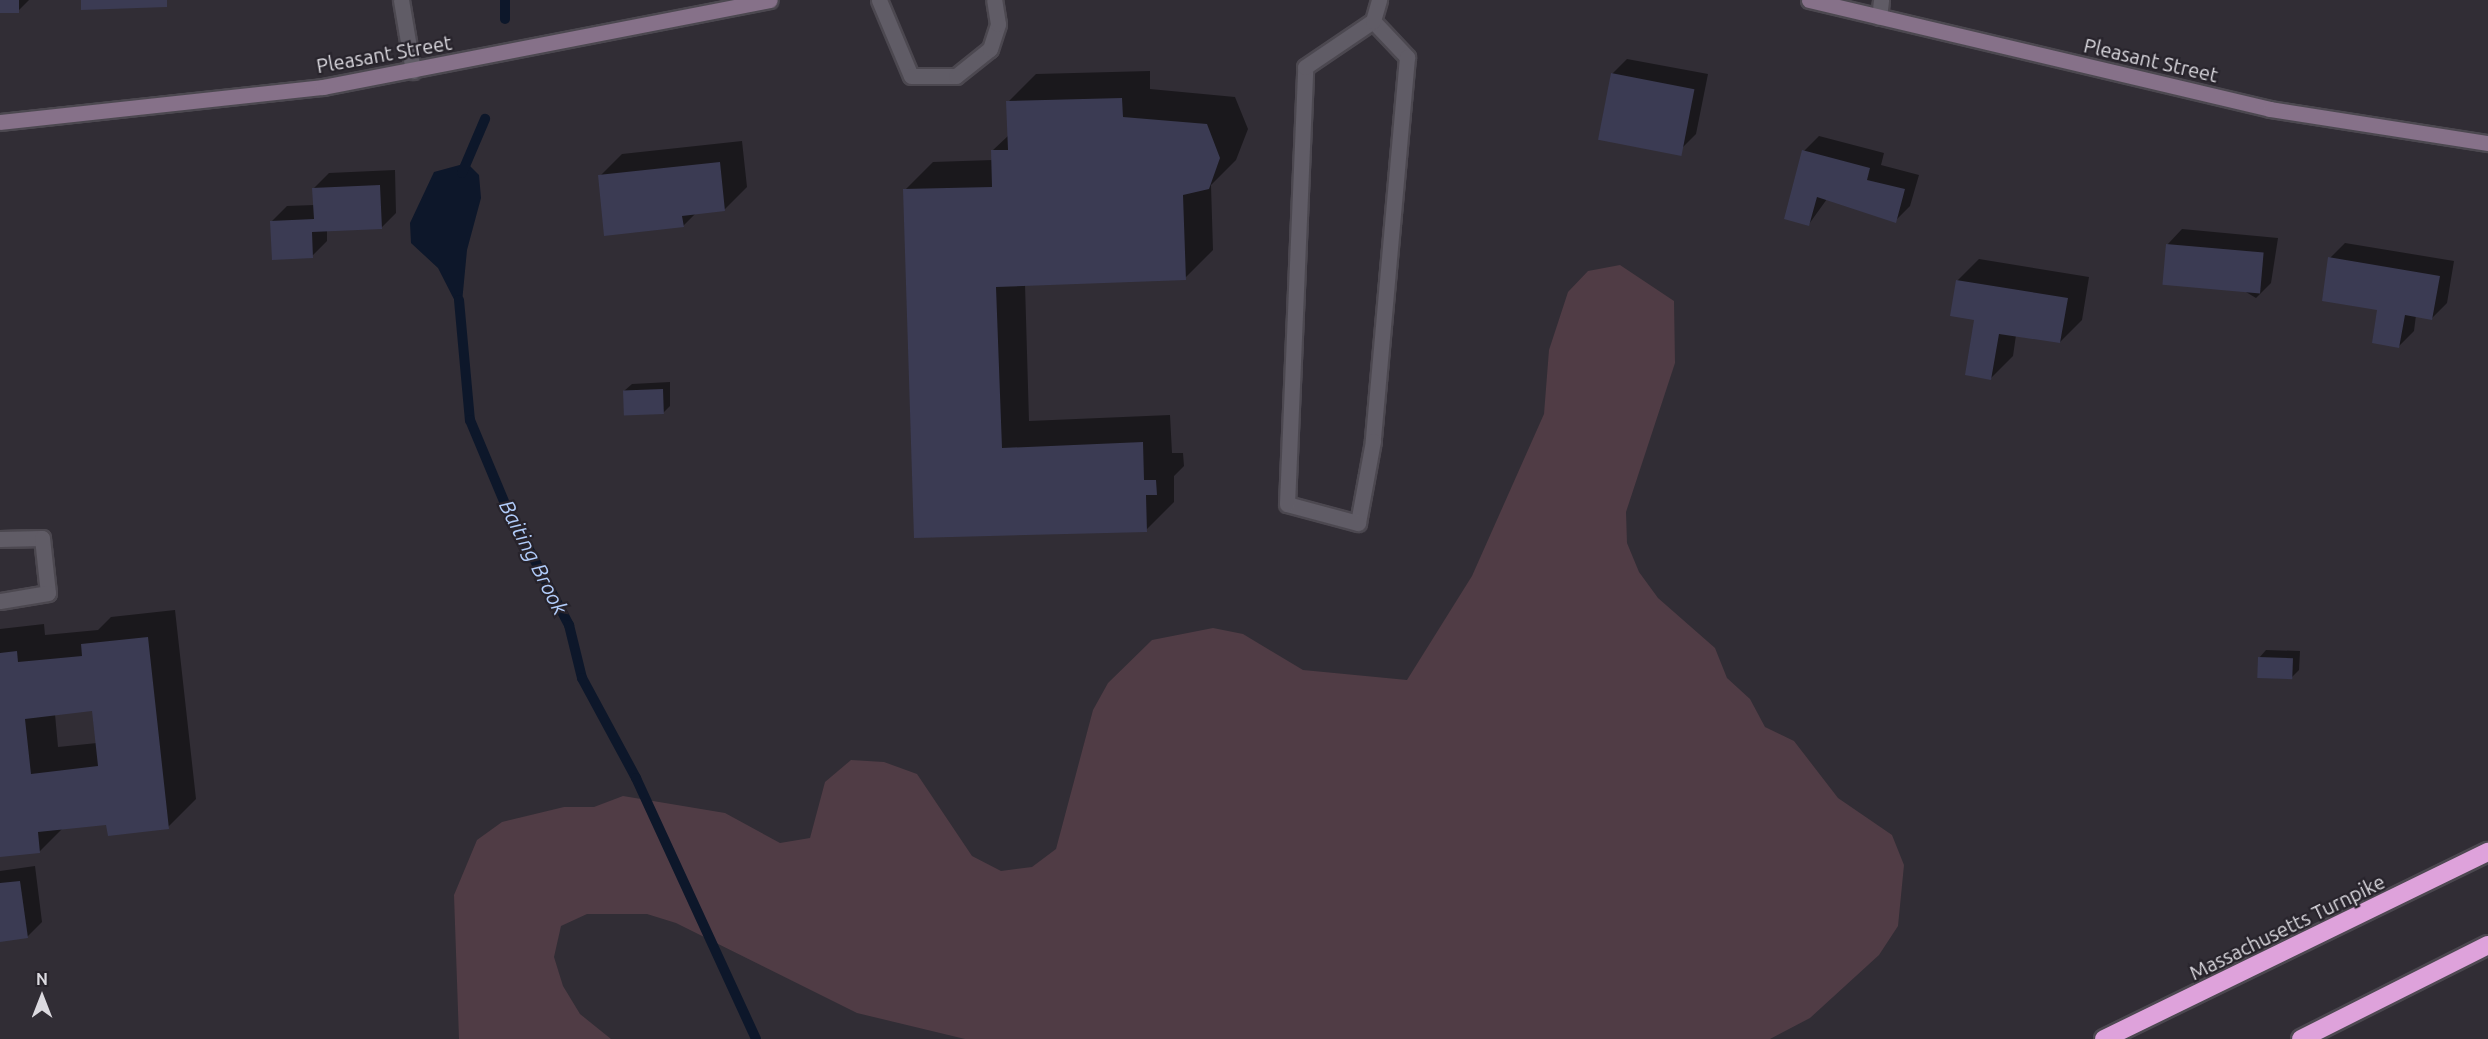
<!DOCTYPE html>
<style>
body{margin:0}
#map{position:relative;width:2488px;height:1039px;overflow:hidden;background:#312d35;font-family:Ubuntu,sans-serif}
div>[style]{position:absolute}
.green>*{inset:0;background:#503c45}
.water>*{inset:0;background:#0d172a}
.shadow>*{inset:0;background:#0007}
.stream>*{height:10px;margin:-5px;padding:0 5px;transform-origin:5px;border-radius:5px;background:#0d172a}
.building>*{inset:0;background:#3b3b53;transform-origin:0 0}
.roads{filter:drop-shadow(2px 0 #4c4850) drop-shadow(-2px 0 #4c4850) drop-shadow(0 2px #4c4850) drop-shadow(0 -2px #4c4850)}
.service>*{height:15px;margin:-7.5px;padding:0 7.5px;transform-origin:7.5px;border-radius:7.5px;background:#605c66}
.minor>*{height:15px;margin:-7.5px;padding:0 7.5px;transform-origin:7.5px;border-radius:7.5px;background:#605c66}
.secondary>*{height:15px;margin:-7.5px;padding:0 7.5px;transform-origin:7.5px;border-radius:7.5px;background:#867189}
.motorway>*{height:18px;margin:-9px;padding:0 9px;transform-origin:9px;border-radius:9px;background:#dea2db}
span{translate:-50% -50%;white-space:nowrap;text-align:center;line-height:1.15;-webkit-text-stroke:4.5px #27232b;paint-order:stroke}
.street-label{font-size:20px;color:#dcdae0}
.water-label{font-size:21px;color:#b1ccfa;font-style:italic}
.north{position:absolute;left:12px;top:967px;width:60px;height:60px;-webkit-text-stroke:4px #27232b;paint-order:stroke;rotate:0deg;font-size:16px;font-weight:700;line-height:24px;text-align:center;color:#dcdae0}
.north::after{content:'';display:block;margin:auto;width:21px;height:27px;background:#dcdae0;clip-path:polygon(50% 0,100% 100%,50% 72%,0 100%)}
</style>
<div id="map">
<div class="green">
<i style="clip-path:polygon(1620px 265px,1674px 301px,1675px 363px,1626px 512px,1627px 543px,1639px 572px,1658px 598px,1715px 648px,1727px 678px,1750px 699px,1765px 727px,1794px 741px,1838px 798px,1892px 835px,1904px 865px,1898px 926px,1879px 955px,1810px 1018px,1770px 1039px,965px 1039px,857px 1013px,676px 923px,647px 914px,587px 914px,561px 926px,554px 957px,563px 986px,580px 1014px,611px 1039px,459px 1039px,454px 895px,477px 840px,502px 822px,564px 807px,594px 807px,623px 796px,725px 813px,780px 843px,810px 838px,825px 782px,851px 760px,884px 762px,917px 774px,972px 856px,1001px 871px,1032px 867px,1056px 849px,1093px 710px,1108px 683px,1152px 640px,1213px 628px,1243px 634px,1303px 670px,1407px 680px,1472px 576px,1544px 414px,1549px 350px,1568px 292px,1588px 271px)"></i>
</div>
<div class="water">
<i style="clip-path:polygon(467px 163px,479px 175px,481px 198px,467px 250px,461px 313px,438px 268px,411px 243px,410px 223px,434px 172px)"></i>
</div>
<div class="shadow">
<i style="clip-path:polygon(0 0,29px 0,19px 10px,0 12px)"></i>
<i style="clip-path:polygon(1627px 59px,1708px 74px,1696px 134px,1681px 149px,1612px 74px)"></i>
<i style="clip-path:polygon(1150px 71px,1150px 89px,1235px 97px,1248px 129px,1236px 160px,1211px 185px,1213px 250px,1185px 278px,1025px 284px,1029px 421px,1170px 415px,1172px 453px,1183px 453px,1184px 466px,1174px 476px,1174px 502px,1146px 530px,915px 537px,905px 190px,933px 162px,993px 160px,992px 151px,1009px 135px,1008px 102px,1036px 74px)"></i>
<i style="clip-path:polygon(1819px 136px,1884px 153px,1881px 165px,1919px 175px,1910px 206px,1895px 221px,1827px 199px,1809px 224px,1804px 151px)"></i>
<i style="clip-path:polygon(742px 141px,747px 187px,725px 209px,696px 213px,683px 226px,600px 176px,622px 154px)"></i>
<i style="clip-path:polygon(395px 170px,396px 213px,381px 228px,327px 230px,327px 241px,312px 256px,272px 221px,287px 206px,314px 205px,314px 188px,329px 173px)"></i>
<i style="clip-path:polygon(2182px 229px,2278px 238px,2271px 283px,2256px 298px,2167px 245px)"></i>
<i style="clip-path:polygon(2345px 243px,2454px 261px,2447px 303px,2432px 318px,2416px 315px,2414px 331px,2399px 346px,2379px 309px,2330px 258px)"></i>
<i style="clip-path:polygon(1979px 259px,2089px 277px,2082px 320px,2060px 342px,2016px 335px,2013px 356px,1991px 378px,1976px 318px,1957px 281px)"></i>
<i style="clip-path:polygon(670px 382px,670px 406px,663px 413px,624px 391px,632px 384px)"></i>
<i style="clip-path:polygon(evenodd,175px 610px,196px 799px,168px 827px,107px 823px,63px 828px,40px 851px,0 856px,0 629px,44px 624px,45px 635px,98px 630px,111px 617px,175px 610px,93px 710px,97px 743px,58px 747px,55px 714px,93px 710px)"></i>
<i style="clip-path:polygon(2266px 650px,2300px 651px,2299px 670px,2292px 677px,2259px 658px)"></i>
<i style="clip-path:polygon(35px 866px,42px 922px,27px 937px,0 941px,0 871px)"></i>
</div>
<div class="stream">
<i style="left:505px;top:19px;width:19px;rotate:-90deg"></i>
<i style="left:462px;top:173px;width:59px;rotate:-66.9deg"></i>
<i style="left:459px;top:300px;width:121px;rotate:84.8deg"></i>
<i style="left:470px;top:420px;width:93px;rotate:67.3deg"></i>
<i style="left:506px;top:506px;width:135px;rotate:62.1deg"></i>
<i style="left:569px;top:625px;width:55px;rotate:76.2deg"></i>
<i style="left:582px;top:678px;width:114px;rotate:61.6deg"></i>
<i style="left:636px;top:778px;width:287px;rotate:65.3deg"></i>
</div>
<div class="building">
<i style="left:0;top:0;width:19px;height:13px"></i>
<i style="clip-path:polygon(81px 0,167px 0,167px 7px,81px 10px)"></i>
<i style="left:1611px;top:73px;width:85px;height:68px;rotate:11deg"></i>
<i style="clip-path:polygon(1122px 98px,1123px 117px,1207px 124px,1220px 158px,1209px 189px,1183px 195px,1186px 280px,996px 287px,1002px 448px,1143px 442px,1144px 480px,1156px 480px,1157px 495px,1146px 495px,1147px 532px,914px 538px,903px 189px,992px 187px,991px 150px,1008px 150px,1006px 101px)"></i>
<i style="clip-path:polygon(1802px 150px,1870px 168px,1867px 180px,1905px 189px,1896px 223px,1817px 197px,1809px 226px,1784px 219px)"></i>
<i style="clip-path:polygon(720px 162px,725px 211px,682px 216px,684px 227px,604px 236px,598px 175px)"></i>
<i style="clip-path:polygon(380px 185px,382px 229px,312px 232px,313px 258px,272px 260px,270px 221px,314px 219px,312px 188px)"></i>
<i style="left:2166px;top:244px;width:98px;height:41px;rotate:5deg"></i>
<i style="clip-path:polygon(2328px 257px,2440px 276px,2432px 320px,2405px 315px,2399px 348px,2372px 343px,2377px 310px,2322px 301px)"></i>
<i style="clip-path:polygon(1956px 280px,2068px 298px,2060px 343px,1999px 334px,1991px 380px,1965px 375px,1974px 320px,1950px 316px)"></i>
<i style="left:663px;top:389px;width:25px;height:40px;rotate:88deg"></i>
<i style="clip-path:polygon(evenodd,148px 637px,169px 829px,108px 836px,106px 825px,38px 832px,40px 853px,0 857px,0 653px,17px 651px,18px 662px,82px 656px,81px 644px,148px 637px,92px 711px,98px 766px,31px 774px,25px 719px,92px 711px)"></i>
<i style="left:2258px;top:657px;width:35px;height:21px;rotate:2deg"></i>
<i style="clip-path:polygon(20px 881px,28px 938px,0 942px,0 883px)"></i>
</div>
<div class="roads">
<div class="service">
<i style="left:879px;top:0;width:82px;rotate:67.2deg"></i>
<i style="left:911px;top:76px;width:45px"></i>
<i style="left:956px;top:76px;width:43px;rotate:-38.5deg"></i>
<i style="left:990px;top:49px;width:26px;rotate:-72deg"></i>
<i style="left:998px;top:24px;width:24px;rotate:-99deg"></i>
<i style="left:1373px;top:21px;width:50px;rotate:46.6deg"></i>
<i style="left:1407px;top:57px;width:386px;rotate:95.1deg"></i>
<i style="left:1373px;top:441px;width:83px;rotate:100.4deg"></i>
<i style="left:1358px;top:523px;width:73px;rotate:-165deg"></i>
<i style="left:1287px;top:504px;width:437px;rotate:-87.6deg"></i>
<i style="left:1305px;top:67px;width:82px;rotate:-34.1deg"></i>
<i style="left:1373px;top:21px;width:22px;rotate:-74deg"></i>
<i style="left:0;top:539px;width:42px;rotate:-1.4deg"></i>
<i style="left:42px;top:538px;width:55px;rotate:83.8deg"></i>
<i style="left:48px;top:593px;width:49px;rotate:170.5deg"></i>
</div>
<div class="minor">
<i style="left:401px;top:0;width:72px;rotate:80.4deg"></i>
<i style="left:1879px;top:17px;width:17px;rotate:-83deg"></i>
</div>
<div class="secondary">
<i style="left:1809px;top:0;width:474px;rotate:13.3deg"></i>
<i style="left:2270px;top:109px;width:221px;rotate:8.9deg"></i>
<i style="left:0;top:122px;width:325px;rotate:-6.2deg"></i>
<i style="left:323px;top:87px;width:455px;rotate:-11deg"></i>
</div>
<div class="motorway">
<i style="left:2104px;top:1039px;width:427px;rotate:-26deg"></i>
<i style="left:2301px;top:1039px;width:209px;rotate:-26.7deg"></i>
</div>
</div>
<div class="street-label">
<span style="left:384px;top:54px;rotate:-10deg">Pleasant Street</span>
<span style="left:2151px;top:60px;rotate:13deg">Pleasant Street</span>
<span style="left:2287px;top:927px;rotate:-26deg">Massachusetts Turnpike</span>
</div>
<div class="water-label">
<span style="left:534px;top:557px;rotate:63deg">Baiting Brook</span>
</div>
<div class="north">N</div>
</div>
